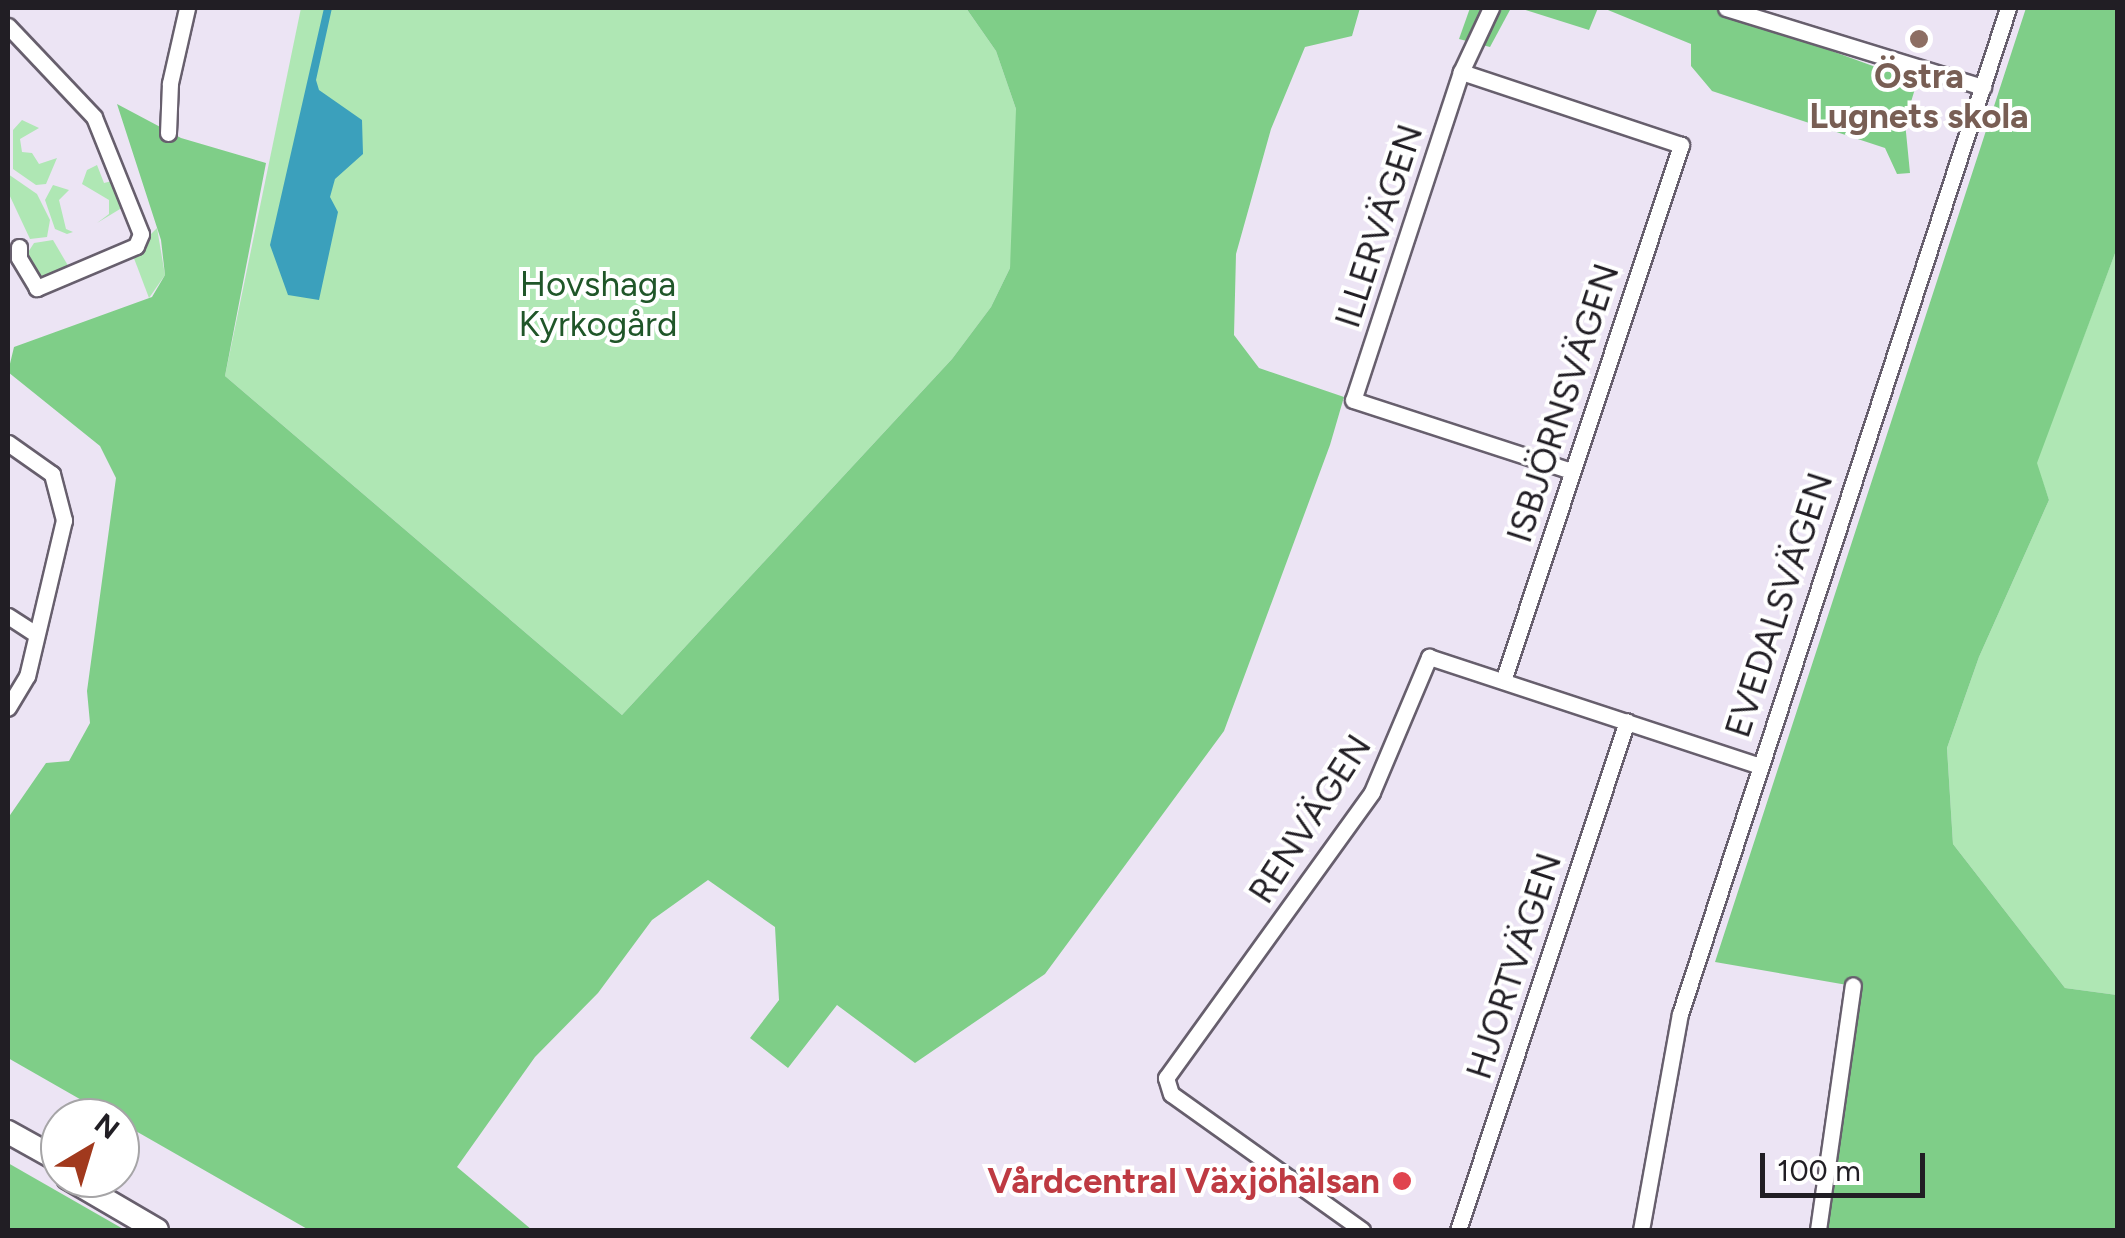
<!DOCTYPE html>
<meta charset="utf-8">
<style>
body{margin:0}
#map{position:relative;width:2125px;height:1238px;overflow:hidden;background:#ece4f4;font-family:Figtree,sans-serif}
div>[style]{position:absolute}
.green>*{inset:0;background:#afe7b4}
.forest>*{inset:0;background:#7fce88}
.water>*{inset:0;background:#3ba0bc}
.roads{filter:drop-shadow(2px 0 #675f6d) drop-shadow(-2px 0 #675f6d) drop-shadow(0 2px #675f6d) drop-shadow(0 -2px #675f6d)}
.minor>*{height:15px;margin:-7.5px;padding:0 7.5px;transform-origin:7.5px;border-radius:7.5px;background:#fff}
.highway>*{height:22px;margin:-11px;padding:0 11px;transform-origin:11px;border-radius:11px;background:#fff}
.dots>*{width:28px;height:28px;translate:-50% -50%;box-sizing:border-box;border:5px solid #fff;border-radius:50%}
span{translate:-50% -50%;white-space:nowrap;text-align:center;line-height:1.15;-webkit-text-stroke:8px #fff;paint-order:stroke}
.education-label{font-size:35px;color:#785e54;font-weight:700}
.street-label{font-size:35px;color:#211e24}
.park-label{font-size:35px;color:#205629}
.health-label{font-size:35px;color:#be3a42;font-weight:700}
.right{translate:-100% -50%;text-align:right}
.frame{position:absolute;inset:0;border:10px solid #211e24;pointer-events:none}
.north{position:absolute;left:40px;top:1098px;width:100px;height:100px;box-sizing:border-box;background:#fff;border:2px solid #a6a5a7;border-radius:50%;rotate:38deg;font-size:28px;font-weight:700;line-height:40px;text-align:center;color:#211e24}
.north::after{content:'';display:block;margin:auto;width:35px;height:45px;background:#a1391d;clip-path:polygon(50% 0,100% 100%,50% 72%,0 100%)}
.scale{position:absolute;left:1760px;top:1153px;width:165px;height:45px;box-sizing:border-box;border:5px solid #211e24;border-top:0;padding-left:12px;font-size:30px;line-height:35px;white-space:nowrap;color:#211e24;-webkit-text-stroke:8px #fff;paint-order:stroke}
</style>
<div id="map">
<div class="green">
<i style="clip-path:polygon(301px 8px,966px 8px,996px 51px,1016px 109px,1016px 219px,1010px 268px,991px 307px,952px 359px,622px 715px,225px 376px)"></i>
<i style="clip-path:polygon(22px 120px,39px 128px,20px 139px,22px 152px,32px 153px,39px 164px,57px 158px,46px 184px,36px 185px,13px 169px,13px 130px)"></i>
<i style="clip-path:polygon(97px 165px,104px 183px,116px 180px,125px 206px,97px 223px,109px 214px,109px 200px,82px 184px,87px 170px)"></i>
<i style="clip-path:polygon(8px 174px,37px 194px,50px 220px,47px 237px,30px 239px,8px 192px)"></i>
<i style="clip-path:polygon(53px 185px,69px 190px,59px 200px,66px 229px,73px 232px,67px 234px,55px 229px,45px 200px)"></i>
<i style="clip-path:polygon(157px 228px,165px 275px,149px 298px,132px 253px)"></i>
<i style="clip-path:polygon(53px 240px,70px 269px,40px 283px,25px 257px,34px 243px)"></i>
<i style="clip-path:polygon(2117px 248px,2117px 995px,2065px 988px,1953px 844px,1947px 748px,1979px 657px,2049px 500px,2036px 463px)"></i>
</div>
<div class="forest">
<i style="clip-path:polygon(966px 8px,1360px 8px,1352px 36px,1305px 47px,1271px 129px,1236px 254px,1234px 335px,1259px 368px,1344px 397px,1330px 445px,1224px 731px,1045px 974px,915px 1063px,837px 1005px,788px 1068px,750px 1038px,779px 1000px,775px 927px,708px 880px,652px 920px,598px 993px,535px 1057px,457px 1167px,532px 1230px,309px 1230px,8px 1058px,8px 818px,46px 763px,69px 761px,90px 723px,87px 691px,116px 478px,100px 446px,8px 372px,14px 347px,152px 297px,165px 275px,161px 240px,117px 104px,181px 138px,266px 163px,225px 376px,622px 715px,952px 359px,991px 307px,1010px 268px,1016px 109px,996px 51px)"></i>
<i style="clip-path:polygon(1470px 8px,1511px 8px,1490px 47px,1459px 39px)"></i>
<i style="clip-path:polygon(1519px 8px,1598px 8px,1589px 30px)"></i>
<i style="clip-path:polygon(1603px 8px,1713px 8px,1917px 82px,1905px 122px,1910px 173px,1897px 174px,1885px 148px,1712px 91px,1691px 66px,1691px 44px)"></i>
<i style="clip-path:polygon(2026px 8px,2117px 8px,2117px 248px,2037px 463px,2049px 500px,1979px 657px,1947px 748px,1953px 844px,2065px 988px,2117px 995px,2117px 1230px,1818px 1230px,1853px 986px,1715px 962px)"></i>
<i style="clip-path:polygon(8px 1163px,125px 1230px,8px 1230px)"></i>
</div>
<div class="water">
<i style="clip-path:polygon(324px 8px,332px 8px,316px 80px,319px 90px,362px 120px,363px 154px,335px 179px,330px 197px,338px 212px,319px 300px,288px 295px,270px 245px)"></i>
</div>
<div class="roads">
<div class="minor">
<i style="left:1726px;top:8px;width:269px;rotate:17.1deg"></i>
<i style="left:8px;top:26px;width:125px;rotate:46.6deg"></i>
<i style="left:94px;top:117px;width:126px;rotate:68.1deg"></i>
<i style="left:141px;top:234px;width:13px;rotate:113deg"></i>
<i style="left:136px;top:246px;width:108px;rotate:157deg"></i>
<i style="left:37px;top:288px;width:35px;rotate:-121deg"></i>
<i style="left:19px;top:258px;width:11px;rotate:-90deg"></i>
<i style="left:1461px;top:72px;width:71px;rotate:-64.9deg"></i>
<i style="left:168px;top:133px;width:50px;rotate:-87.7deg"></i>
<i style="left:170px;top:83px;width:77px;rotate:-77.2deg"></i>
<i style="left:8px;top:443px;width:54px;rotate:35.2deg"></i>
<i style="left:52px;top:474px;width:48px;rotate:75.4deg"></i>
<i style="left:64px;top:520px;width:160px;rotate:103.3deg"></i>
<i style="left:27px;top:676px;width:37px;rotate:121deg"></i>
<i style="left:8px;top:616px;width:31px;rotate:33deg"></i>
<i style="left:1503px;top:681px;width:565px;rotate:-71.63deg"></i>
<i style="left:1681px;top:145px;width:232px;rotate:-161.6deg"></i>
<i style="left:1461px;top:72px;width:345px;rotate:108.2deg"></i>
<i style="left:1353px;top:400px;width:229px;rotate:18deg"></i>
<i style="left:1362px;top:1230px;width:234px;rotate:-144.5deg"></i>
<i style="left:1171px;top:1094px;width:17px;rotate:-107deg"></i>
<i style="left:1166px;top:1078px;width:352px;rotate:-54.2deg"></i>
<i style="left:1372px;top:792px;width:147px;rotate:-67.1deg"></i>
<i style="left:1429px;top:657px;width:345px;rotate:18.2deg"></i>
<i style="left:1458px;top:1230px;width:536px;rotate:-71.63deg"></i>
<i style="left:1641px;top:1230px;width:219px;rotate:-79.8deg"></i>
<i style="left:1680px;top:1014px;width:1058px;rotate:-71.94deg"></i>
<i style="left:1818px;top:1230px;width:247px;rotate:-81.9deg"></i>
</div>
<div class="highway">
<i style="left:8px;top:1132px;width:60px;rotate:29.1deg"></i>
<i style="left:68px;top:1178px;width:103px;rotate:30.3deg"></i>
</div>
</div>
<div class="dots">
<i style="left:1919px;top:39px;background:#8d6e63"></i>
<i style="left:1402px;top:1181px;background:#e0444e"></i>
</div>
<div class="education-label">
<span style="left:1919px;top:96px">Östra<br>Lugnets skola</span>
</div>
<div class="street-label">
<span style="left:1379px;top:226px;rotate:-72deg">ILLERVÄGEN</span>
<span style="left:1563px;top:403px;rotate:-72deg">ISBJÖRNSVÄGEN</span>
<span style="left:1779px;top:605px;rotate:-72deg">EVEDALSVÄGEN</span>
<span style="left:1310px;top:819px;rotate:-57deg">RENVÄGEN</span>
<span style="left:1514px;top:966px;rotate:-72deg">HJORTVÄGEN</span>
</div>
<div class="park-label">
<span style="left:598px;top:304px">Hovshaga<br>Kyrkogård</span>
</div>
<div class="health-label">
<span class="right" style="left:1380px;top:1181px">Vårdcentral Växjöhälsan</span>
</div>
<div class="frame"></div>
<div class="north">N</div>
<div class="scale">100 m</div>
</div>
